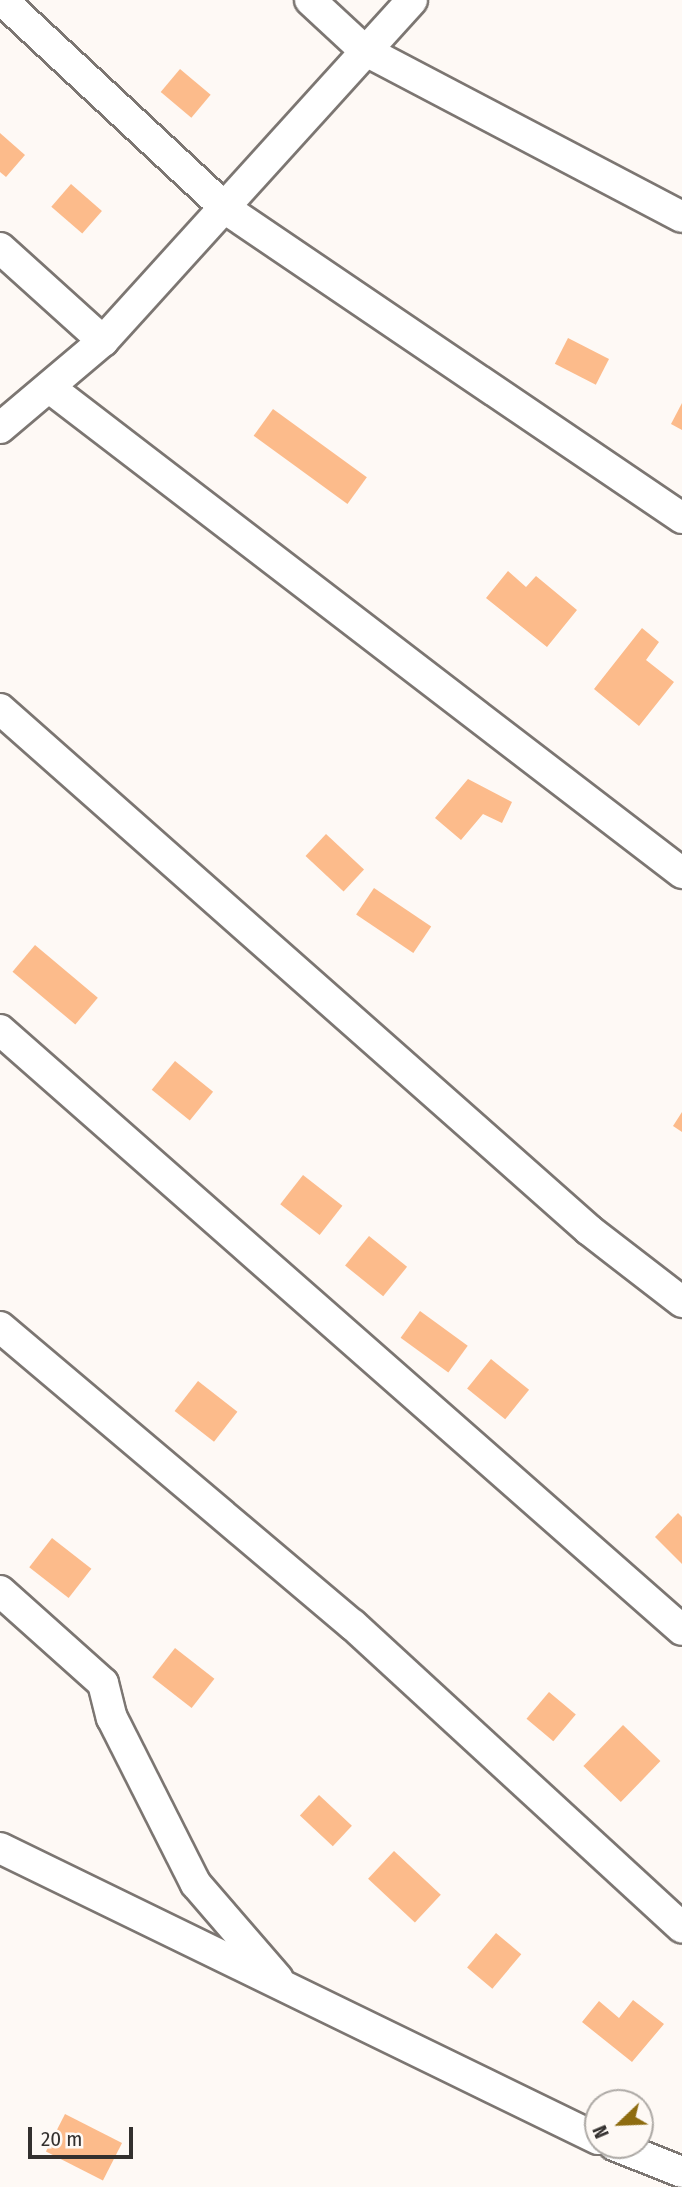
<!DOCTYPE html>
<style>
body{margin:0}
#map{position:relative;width:682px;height:2187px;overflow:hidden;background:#fef9f5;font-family:"Fira Sans Condensed",sans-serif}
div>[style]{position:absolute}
.building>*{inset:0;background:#fcbb8b;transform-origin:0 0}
.roads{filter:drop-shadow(2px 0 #7c7672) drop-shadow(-2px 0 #7c7672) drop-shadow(0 2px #7c7672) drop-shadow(0 -2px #7c7672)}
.minor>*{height:30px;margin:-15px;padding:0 15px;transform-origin:15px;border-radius:15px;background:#fff}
span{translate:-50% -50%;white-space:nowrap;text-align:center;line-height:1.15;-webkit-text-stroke:7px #fef9f5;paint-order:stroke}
.north{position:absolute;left:584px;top:2089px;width:70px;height:70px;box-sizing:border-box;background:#fef9f5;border:2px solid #ada9a5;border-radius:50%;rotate:247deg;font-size:19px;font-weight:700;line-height:28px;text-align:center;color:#33302e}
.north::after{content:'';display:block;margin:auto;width:24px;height:32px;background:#8e6c10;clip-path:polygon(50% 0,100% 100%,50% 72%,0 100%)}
.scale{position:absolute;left:28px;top:2127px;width:105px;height:32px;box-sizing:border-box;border:4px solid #33302e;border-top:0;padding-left:9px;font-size:21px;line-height:24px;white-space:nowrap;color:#33302e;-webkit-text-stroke:5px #fef9f5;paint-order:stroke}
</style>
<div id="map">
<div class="building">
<i style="left:180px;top:69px;width:40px;height:30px;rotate:40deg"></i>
<i style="clip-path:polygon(0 133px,25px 155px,6px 177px,0 172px)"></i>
<i style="left:71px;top:184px;width:41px;height:30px;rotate:41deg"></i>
<i style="left:568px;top:338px;width:46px;height:29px;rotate:27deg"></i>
<i style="clip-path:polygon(682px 403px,682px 430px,671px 424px)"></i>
<i style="left:273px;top:409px;width:116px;height:33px;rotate:36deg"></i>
<i style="clip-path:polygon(508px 571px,526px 587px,536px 576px,577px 610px,547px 647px,486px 598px)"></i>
<i style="clip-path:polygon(642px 628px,659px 642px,646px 660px,674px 682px,639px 726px,594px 689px)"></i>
<i style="clip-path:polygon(468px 779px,512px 802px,502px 823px,483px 814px,461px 840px,435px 818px)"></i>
<i style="left:326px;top:834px;width:52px;height:30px;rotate:43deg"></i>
<i style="left:374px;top:888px;width:69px;height:32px;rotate:34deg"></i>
<i style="left:35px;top:945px;width:82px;height:35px;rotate:40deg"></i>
<i style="left:175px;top:1061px;width:49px;height:37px;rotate:39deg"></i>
<i style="clip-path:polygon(682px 1112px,682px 1132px,673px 1126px)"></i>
<i style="left:303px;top:1175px;width:50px;height:37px;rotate:38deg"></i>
<i style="left:369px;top:1236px;width:49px;height:38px;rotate:39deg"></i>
<i style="left:420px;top:1311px;width:59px;height:33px;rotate:36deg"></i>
<i style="left:491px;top:1359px;width:49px;height:38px;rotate:39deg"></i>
<i style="left:198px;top:1381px;width:50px;height:38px;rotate:38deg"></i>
<i style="clip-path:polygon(678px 1513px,682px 1517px,682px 1564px,655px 1537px)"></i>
<i style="left:52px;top:1538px;width:50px;height:37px;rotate:38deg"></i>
<i style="left:175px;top:1648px;width:50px;height:37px;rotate:38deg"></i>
<i style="left:549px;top:1692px;width:35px;height:35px;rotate:40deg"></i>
<i style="left:623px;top:1725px;width:52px;height:57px;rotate:44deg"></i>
<i style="left:319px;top:1795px;width:45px;height:28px;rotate:43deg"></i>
<i style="left:394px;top:1851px;width:64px;height:38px;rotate:43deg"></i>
<i style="left:496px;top:1933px;width:33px;height:45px;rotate:40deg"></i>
<i style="clip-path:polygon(633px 2000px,664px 2024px,632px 2062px,582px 2022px,599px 2001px,619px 2018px)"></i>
<i style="left:65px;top:2114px;width:64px;height:42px;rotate:27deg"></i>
</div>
<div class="roads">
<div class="minor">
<i style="left:2px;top:0;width:306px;rotate:43deg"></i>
<i style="left:226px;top:209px;width:551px;rotate:34.12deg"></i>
<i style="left:310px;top:0;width:74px;rotate:42.8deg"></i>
<i style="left:364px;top:50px;width:359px;rotate:27.7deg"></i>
<i style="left:0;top:248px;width:139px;rotate:42.1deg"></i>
<i style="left:50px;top:388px;width:797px;rotate:37.5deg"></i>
<i style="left:0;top:428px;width:135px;rotate:-40.2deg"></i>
<i style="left:103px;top:341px;width:460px;rotate:-47.8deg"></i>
<i style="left:0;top:709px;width:786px;rotate:41.49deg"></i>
<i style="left:589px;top:1230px;width:118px;rotate:37.7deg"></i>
<i style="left:0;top:1030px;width:908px;rotate:41.34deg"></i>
<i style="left:0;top:1327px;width:462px;rotate:40.2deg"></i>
<i style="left:353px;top:1625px;width:447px;rotate:42.6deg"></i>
<i style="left:0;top:1591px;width:138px;rotate:41.8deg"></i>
<i style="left:103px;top:1683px;width:36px;rotate:76deg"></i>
<i style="left:112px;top:1718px;width:186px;rotate:63.2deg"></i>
<i style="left:196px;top:1884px;width:125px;rotate:49.2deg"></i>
<i style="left:0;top:1848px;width:665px;rotate:25.95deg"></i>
<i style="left:614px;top:2145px;width:73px;rotate:21.7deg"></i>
</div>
</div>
<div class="north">N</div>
<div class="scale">20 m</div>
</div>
